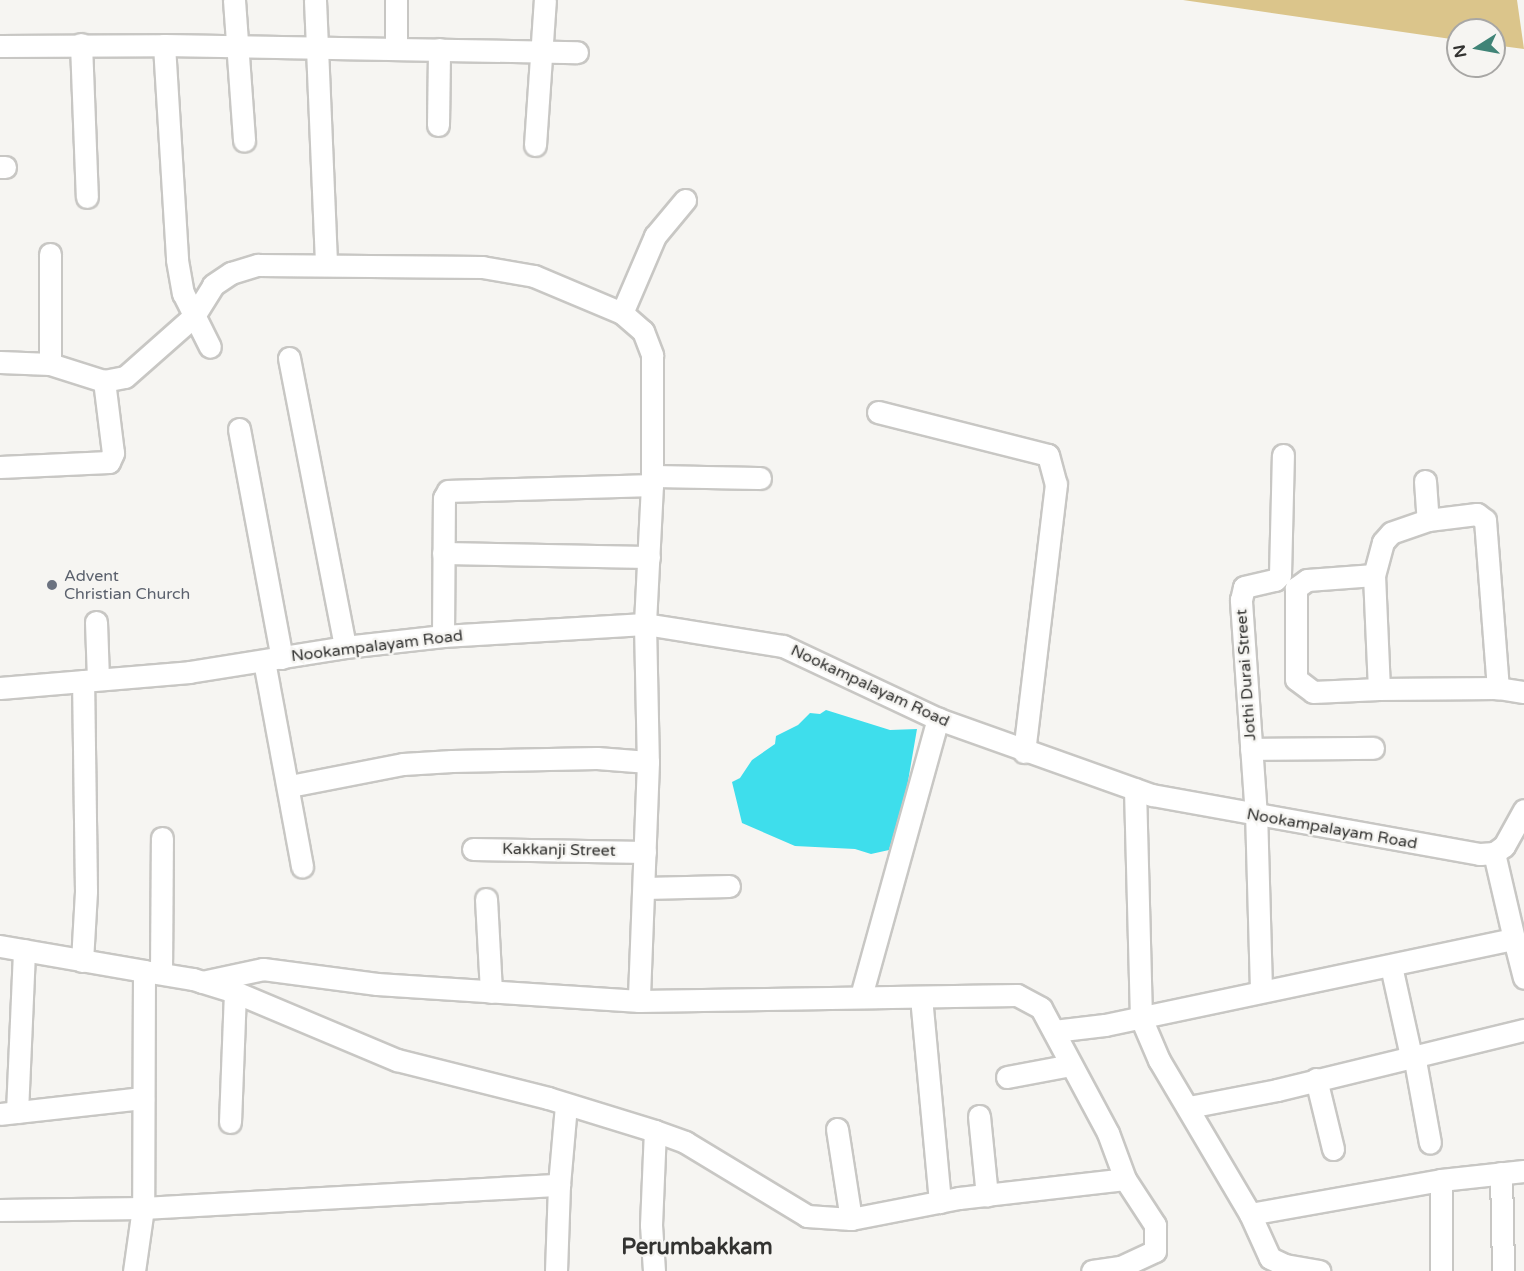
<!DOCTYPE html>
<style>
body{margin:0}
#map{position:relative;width:1524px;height:1271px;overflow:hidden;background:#f6f5f2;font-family:"Varela Round",sans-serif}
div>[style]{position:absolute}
.green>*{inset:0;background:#dbc58b}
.water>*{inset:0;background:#3edeec}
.roads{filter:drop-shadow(2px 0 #c8c7c4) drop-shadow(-2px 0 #c8c7c4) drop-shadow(0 2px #c8c7c4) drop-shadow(0 -2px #c8c7c4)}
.minor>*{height:21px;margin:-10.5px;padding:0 10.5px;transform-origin:10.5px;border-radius:10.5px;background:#fff}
.dots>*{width:16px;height:16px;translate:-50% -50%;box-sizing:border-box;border:3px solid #f6f5f2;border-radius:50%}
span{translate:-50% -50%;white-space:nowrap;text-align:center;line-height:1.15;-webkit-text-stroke:5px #f6f5f2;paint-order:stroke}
.worship-label{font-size:16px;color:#5b616d}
.left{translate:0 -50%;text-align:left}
.street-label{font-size:16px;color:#333331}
.district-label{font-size:22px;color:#333331;font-weight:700}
.north{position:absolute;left:1446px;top:18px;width:60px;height:60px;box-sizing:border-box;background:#f6f5f2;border:2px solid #a8a7a5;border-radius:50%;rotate:259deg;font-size:16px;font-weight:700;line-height:24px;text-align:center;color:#333331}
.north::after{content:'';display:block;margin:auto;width:21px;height:27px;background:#408477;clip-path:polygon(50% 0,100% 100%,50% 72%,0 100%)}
</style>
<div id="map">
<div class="green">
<i style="clip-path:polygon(1183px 0,1517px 0,1524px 49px,1494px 45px,1494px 30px,1458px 30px,1458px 40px)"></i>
</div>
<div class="water">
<i style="clip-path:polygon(826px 710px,890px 730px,917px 729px,906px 793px,889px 850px,871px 854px,855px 849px,795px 846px,742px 823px,732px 782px,740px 778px,752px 760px,775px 744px,776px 736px,798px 725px,810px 713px,820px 714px)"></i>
</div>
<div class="roads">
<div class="minor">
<i style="left:234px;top:0;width:141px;rotate:85.9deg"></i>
<i style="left:315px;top:0;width:263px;rotate:87.6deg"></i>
<i style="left:396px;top:0;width:46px;rotate:90deg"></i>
<i style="left:81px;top:44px;width:153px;rotate:87.8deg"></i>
<i style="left:164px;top:45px;width:413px;rotate:1deg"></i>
<i style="left:0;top:46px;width:164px;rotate:-0.3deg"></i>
<i style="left:164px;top:45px;width:215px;rotate:86.5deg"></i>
<i style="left:177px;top:260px;width:34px;rotate:80deg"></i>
<i style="left:183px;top:293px;width:60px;rotate:63.4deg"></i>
<i style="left:438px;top:125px;width:76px;rotate:-89.2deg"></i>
<i style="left:535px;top:145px;width:145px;rotate:-86.1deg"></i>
<i style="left:0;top:167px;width:5px"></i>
<i style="left:50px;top:254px;width:110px;rotate:90deg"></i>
<i style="left:622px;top:313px;width:84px;rotate:-66.8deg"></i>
<i style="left:655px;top:236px;width:47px;rotate:-50.2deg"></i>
<i style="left:289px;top:358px;width:294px;rotate:79deg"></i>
<i style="left:0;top:362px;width:50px;rotate:2.3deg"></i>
<i style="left:50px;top:364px;width:57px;rotate:17.5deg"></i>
<i style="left:104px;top:381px;width:21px;rotate:-11deg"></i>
<i style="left:125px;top:377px;width:92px;rotate:-41.5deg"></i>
<i style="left:194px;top:316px;width:36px;rotate:-58deg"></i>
<i style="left:213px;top:285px;width:22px;rotate:-34deg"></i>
<i style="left:231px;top:273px;width:28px;rotate:-17deg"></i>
<i style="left:258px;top:265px;width:224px;rotate:0.5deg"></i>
<i style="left:482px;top:267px;width:53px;rotate:9.8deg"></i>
<i style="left:534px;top:276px;width:95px;rotate:22.8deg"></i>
<i style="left:622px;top:313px;width:28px;rotate:41deg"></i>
<i style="left:643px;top:331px;width:26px;rotate:69deg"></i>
<i style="left:652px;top:355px;width:130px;rotate:90deg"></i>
<i style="left:652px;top:485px;width:139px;rotate:92.9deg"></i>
<i style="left:645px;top:624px;width:138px;rotate:88.8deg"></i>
<i style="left:648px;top:762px;width:239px;rotate:92.2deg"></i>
<i style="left:878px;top:412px;width:175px;rotate:14.2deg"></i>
<i style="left:1048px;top:455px;width:30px;rotate:75deg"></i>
<i style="left:1056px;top:484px;width:270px;rotate:96.8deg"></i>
<i style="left:239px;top:429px;width:233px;rotate:79.4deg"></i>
<i style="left:0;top:467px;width:109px;rotate:-2.6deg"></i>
<i style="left:109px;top:462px;width:10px;rotate:-66deg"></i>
<i style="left:113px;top:453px;width:73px;rotate:-97.1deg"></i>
<i style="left:652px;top:476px;width:108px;rotate:1.1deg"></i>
<i style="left:1425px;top:481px;width:39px;rotate:86deg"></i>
<i style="left:1428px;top:520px;width:39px;rotate:161deg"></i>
<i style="left:1391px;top:533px;width:12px;rotate:132deg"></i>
<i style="left:1383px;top:542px;width:34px;rotate:105deg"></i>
<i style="left:1374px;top:575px;width:114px;rotate:87.5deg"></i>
<i style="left:1379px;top:689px;width:119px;rotate:-0.5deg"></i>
<i style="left:1498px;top:688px;width:26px;rotate:9deg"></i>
<i style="left:1428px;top:520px;width:49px;rotate:-7deg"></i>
<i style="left:1477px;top:514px;width:10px;rotate:37deg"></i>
<i style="left:1485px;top:520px;width:169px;rotate:85.6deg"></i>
<i style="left:443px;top:553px;width:206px;rotate:1.1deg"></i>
<i style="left:1374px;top:575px;width:67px;rotate:175.7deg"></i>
<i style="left:1307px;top:580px;width:14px;rotate:144deg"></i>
<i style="left:1296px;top:588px;width:91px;rotate:90deg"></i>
<i style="left:1296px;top:679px;width:21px;rotate:37deg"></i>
<i style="left:1313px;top:692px;width:66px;rotate:-2.6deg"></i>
<i style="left:96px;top:622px;width:57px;rotate:88deg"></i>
<i style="left:443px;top:636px;width:138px;rotate:-89.6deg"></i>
<i style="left:444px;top:498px;width:8px;rotate:-60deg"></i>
<i style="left:448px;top:491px;width:204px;rotate:-1.7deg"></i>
<i style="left:264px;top:661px;width:209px;rotate:79.5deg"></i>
<i style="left:0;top:688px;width:190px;rotate:-4.8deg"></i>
<i style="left:189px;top:672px;width:158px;rotate:-9.1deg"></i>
<i style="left:345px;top:647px;width:99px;rotate:-6.4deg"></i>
<i style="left:443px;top:636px;width:202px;rotate:-3.4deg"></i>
<i style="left:645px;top:624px;width:140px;rotate:9.1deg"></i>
<i style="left:783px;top:646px;width:171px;rotate:25.2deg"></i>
<i style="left:938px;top:719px;width:227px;rotate:19.6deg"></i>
<i style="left:1152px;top:795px;width:333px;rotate:10.2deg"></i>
<i style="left:1480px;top:854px;width:14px;rotate:-4deg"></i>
<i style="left:1494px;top:853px;width:12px;rotate:-35deg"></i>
<i style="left:1504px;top:846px;width:41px;rotate:-60.9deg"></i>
<i style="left:1251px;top:749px;width:122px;rotate:-0.5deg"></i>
<i style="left:290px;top:786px;width:115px;rotate:-11deg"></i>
<i style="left:403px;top:764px;width:49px;rotate:-3.5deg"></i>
<i style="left:452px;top:761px;width:145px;rotate:-1.2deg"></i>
<i style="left:597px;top:758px;width:51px;rotate:4.5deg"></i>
<i style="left:1135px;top:789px;width:229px;rotate:88.5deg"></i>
<i style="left:1141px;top:1018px;width:46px;rotate:66.8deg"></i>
<i style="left:1159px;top:1060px;width:179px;rotate:59.4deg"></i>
<i style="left:1250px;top:1214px;width:48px;rotate:65.6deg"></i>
<i style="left:1270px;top:1258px;width:17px;rotate:25deg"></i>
<i style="left:1285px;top:1265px;width:35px;rotate:10deg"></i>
<i style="left:473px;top:849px;width:172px;rotate:1deg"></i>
<i style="left:1494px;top:853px;width:88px;rotate:76.9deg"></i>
<i style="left:644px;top:888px;width:85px;rotate:-1.3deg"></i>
<i style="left:486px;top:899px;width:93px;rotate:86.9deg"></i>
<i style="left:0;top:946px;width:146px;rotate:9.8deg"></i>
<i style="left:144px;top:971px;width:237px;rotate:90.2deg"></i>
<i style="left:143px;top:1208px;width:64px;rotate:98.1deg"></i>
<i style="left:82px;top:961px;width:70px;rotate:-86.7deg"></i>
<i style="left:86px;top:891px;width:210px;rotate:-90.8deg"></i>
<i style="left:1391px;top:966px;width:92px;rotate:77.5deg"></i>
<i style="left:144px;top:971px;width:50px;rotate:9.3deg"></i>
<i style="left:193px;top:979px;width:44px;rotate:17.2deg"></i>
<i style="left:235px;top:992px;width:176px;rotate:22.8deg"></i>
<i style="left:397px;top:1060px;width:156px;rotate:14.1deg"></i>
<i style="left:548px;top:1098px;width:112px;rotate:17.1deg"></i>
<i style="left:655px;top:1131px;width:32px;rotate:20deg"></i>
<i style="left:685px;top:1142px;width:143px;rotate:31.2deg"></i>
<i style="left:807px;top:1216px;width:44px;rotate:3.9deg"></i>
<i style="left:851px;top:1219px;width:110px;rotate:-11deg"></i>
<i style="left:959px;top:1198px;width:167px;rotate:-6.5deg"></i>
<i style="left:161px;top:973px;width:135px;rotate:-89.6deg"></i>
<i style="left:202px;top:982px;width:62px;rotate:-12deg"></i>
<i style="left:263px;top:969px;width:115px;rotate:7.5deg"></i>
<i style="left:377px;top:984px;width:263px;rotate:3.7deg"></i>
<i style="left:639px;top:1001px;width:378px;rotate:-0.9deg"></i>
<i style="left:1017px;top:995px;width:27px;rotate:28deg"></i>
<i style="left:1041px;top:1008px;width:142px;rotate:61.8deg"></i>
<i style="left:1108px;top:1133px;width:49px;rotate:69.7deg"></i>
<i style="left:1125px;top:1179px;width:55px;rotate:56.9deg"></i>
<i style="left:1155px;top:1225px;width:26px;rotate:90deg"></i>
<i style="left:1155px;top:1251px;width:38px;rotate:155deg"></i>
<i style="left:1120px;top:1267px;width:28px;rotate:172deg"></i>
<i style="left:1261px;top:990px;width:174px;rotate:-91.6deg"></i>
<i style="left:1256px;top:816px;width:217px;rotate:-94deg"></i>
<i style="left:1241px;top:600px;width:13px;rotate:-77deg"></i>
<i style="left:1244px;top:587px;width:32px;rotate:-13deg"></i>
<i style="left:1275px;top:580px;width:7px;rotate:-45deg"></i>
<i style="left:1280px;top:575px;width:120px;rotate:-88.6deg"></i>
<i style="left:861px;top:996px;width:288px;rotate:-74.5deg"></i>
<i style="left:921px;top:997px;width:206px;rotate:84.7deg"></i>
<i style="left:1054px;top:1031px;width:51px;rotate:-6.7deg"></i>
<i style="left:1105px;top:1025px;width:418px;rotate:-11.9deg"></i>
<i style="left:1514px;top:939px;width:40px;rotate:75.6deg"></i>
<i style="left:1414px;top:1055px;width:89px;rotate:79.7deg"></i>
<i style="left:1007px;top:1077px;width:65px;rotate:-10.6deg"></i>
<i style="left:1316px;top:1079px;width:72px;rotate:76.3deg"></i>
<i style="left:1189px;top:1107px;width:90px;rotate:-10.9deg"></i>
<i style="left:1277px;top:1090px;width:254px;rotate:-13.7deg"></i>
<i style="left:17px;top:1112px;width:162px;rotate:-87.5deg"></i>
<i style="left:0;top:1114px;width:144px;rotate:-6.4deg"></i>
<i style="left:979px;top:1116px;width:80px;rotate:84.3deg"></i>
<i style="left:230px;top:1122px;width:130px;rotate:-87.8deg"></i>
<i style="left:837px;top:1129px;width:91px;rotate:81.2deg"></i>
<i style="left:1501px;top:1173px;width:98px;rotate:88.8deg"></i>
<i style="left:559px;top:1185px;width:80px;rotate:-85deg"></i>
<i style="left:0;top:1210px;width:143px;rotate:-0.8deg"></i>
<i style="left:143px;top:1208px;width:417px;rotate:-3.2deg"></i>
<i style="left:559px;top:1185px;width:86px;rotate:92deg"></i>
<i style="left:1250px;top:1214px;width:194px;rotate:-10.1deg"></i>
<i style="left:654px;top:1271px;width:46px;rotate:-93.7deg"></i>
<i style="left:651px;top:1225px;width:94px;rotate:-87.6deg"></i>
<i style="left:1441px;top:1271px;width:91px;rotate:-90deg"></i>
<i style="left:1441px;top:1180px;width:83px;rotate:-6.2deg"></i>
</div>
</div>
<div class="dots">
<i style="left:52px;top:585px;background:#6b7280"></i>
</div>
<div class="worship-label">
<span class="left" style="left:64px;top:585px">Advent<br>Christian Church</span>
</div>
<div class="street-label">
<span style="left:377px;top:646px;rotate:-7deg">Nookampalayam Road</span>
<span style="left:1246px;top:675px;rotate:-94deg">Jothi Durai Street</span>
<span style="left:870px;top:686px;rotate:25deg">Nookampalayam Road</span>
<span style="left:1332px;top:829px;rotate:10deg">Nookampalayam Road</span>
<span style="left:559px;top:850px;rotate:1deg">Kakkanji Street</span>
</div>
<div class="district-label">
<span style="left:697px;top:1248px">Perumbakkam</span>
</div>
<div class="north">N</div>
</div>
